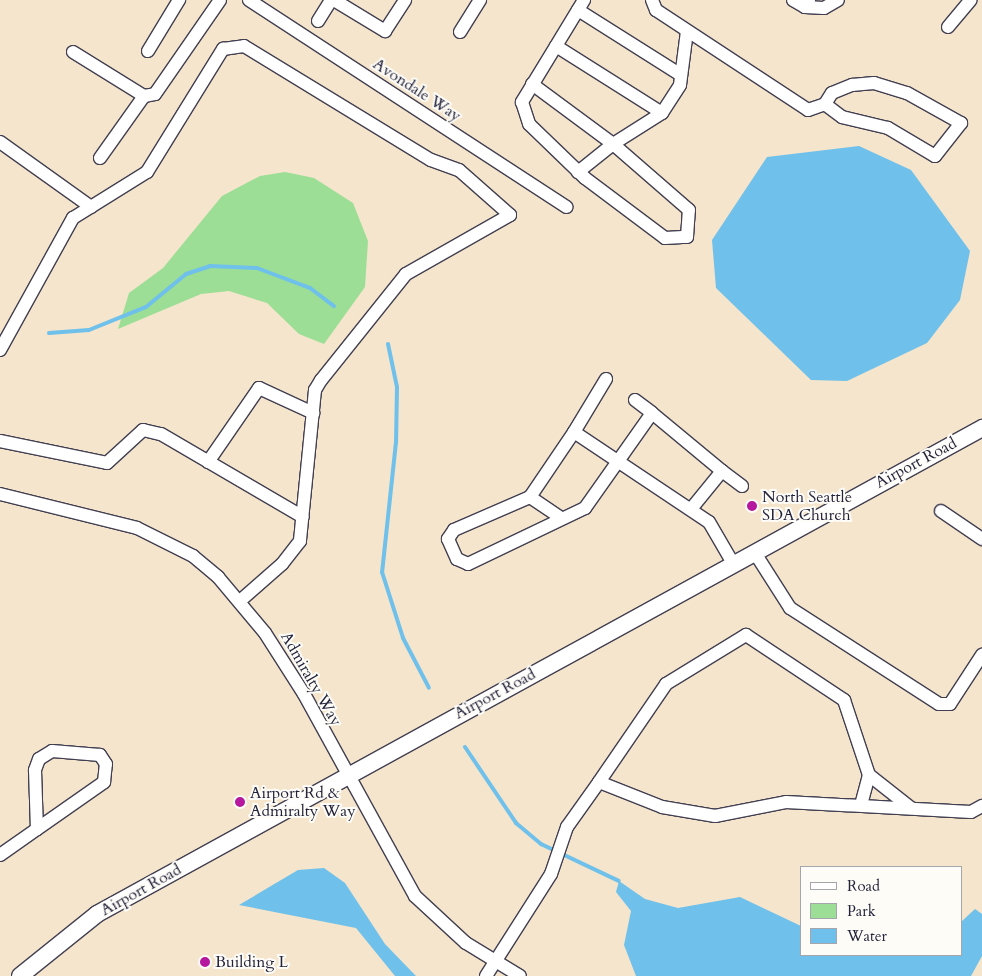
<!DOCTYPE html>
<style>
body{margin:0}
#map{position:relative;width:982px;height:976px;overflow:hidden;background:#f4e5cc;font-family:Cardo,serif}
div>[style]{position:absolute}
.green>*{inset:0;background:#9cde95}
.water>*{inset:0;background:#6fc0ea}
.stream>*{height:4px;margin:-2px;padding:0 2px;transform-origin:2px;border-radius:2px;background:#6fc0ea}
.roads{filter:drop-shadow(1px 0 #423f51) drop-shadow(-1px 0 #423f51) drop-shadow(0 1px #423f51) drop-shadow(0 -1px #423f51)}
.minor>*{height:12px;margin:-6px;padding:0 6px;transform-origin:6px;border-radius:6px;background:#fff}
.major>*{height:16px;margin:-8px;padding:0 8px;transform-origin:8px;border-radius:8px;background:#fff}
.dots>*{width:14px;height:14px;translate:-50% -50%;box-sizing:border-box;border:2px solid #fdfcf7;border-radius:50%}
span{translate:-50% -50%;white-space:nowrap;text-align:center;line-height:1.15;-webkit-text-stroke:4px #fdfcf7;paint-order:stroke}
.street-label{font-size:16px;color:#22223b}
.poi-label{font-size:16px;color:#22223b}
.left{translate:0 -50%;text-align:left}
.legend{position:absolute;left:800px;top:866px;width:162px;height:90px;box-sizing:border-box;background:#fdfcf7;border:1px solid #a5a5ac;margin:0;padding:6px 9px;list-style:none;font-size:15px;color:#22223b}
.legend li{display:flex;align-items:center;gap:10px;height:25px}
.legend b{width:25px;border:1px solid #a5a5ac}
</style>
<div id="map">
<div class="green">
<i style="clip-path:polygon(285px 172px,314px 178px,353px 203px,368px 241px,365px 287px,324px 344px,299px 334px,267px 303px,229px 291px,201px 294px,118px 329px,129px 293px,163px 268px,222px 196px,260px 176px)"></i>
</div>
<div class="water">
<i style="clip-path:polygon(859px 146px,911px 170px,970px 251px,960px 300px,927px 343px,847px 381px,811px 380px,716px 288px,712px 240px,767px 157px)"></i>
<i style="clip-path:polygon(324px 868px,345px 883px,385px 944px,416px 976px,395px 976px,356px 928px,239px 905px,298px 870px)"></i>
<i style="clip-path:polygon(619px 881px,645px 899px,678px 908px,740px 897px,801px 926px,801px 955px,961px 955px,961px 922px,975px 909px,982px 914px,982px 956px,971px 976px,636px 976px,624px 945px,631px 911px,616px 892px)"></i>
</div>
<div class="stream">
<i style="left:49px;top:333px;width:40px;rotate:-4.3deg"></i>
<i style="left:89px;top:330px;width:61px;rotate:-22deg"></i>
<i style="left:146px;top:307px;width:52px;rotate:-39.5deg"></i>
<i style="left:186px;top:274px;width:25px;rotate:-18deg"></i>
<i style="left:210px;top:266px;width:47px;rotate:2.4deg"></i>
<i style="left:257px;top:268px;width:57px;rotate:20.7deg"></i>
<i style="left:310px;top:288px;width:30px;rotate:37deg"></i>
<i style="left:388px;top:344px;width:44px;rotate:78.2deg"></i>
<i style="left:397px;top:387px;width:55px;rotate:91deg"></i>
<i style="left:396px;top:442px;width:131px;rotate:96.1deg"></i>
<i style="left:382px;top:572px;width:69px;rotate:72.3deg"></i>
<i style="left:403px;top:638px;width:56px;rotate:62.5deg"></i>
<i style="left:465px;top:747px;width:92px;rotate:56.1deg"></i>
<i style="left:516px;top:823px;width:33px;rotate:40deg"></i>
<i style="left:541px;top:844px;width:86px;rotate:25.4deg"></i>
</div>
<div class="roads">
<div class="minor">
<i style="left:249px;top:0;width:379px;rotate:33.1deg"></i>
<i style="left:334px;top:0;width:60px;rotate:31.3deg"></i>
<i style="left:385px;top:31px;width:37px;rotate:-57deg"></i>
<i style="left:652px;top:0;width:11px;rotate:68deg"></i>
<i style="left:656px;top:10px;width:182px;rotate:33.3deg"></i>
<i style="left:808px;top:110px;width:18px;rotate:-19deg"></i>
<i style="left:825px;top:104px;width:13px;rotate:-58deg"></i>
<i style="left:832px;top:93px;width:22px;rotate:-22deg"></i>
<i style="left:852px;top:85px;width:22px;rotate:-5deg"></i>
<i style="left:874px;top:83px;width:34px;rotate:17deg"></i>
<i style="left:907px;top:93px;width:62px;rotate:29.1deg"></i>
<i style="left:961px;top:123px;width:42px;rotate:128.2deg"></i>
<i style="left:935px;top:156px;width:55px;rotate:-149.2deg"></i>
<i style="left:888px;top:128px;width:47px;rotate:-166.6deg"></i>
<i style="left:842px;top:117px;width:21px;rotate:-143deg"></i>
<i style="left:793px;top:0;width:14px;rotate:30deg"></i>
<i style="left:805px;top:7px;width:8px;rotate:-60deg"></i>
<i style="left:805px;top:7px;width:19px;rotate:3deg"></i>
<i style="left:824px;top:8px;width:16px;rotate:-30deg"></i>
<i style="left:578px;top:10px;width:122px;rotate:32.3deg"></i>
<i style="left:318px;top:21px;width:25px;rotate:-58deg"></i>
<i style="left:948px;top:27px;width:35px;rotate:-50deg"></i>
<i style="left:460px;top:32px;width:38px;rotate:-58deg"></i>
<i style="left:556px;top:46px;width:66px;rotate:121.3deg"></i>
<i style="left:522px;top:102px;width:23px;rotate:72deg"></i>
<i style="left:529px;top:124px;width:78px;rotate:44deg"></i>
<i style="left:585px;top:178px;width:100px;rotate:36.9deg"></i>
<i style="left:665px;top:238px;width:22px;rotate:-3deg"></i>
<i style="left:687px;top:237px;width:27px;rotate:-86deg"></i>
<i style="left:689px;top:210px;width:101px;rotate:-139deg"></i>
<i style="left:613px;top:144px;width:58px;rotate:-32.3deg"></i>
<i style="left:662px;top:113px;width:125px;rotate:-147.7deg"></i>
<i style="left:556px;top:46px;width:54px;rotate:-58.7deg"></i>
<i style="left:148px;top:51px;width:60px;rotate:-58.7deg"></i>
<i style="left:73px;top:52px;width:84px;rotate:31.8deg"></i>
<i style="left:144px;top:96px;width:11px;rotate:-10deg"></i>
<i style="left:155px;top:94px;width:114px;rotate:-55.3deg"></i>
<i style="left:532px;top:84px;width:101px;rotate:36.5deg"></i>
<i style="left:613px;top:144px;width:45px;rotate:141.3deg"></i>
<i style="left:662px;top:113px;width:33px;rotate:-57deg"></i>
<i style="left:680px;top:85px;width:54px;rotate:-82.6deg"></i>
<i style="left:0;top:142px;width:112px;rotate:35.5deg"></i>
<i style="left:100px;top:158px;width:76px;rotate:-54.6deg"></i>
<i style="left:0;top:350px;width:151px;rotate:-61.1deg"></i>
<i style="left:73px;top:218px;width:87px;rotate:-31.9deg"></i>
<i style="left:147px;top:172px;width:145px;rotate:-58.3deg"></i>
<i style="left:223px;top:49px;width:21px;rotate:-8deg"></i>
<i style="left:244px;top:46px;width:219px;rotate:31.4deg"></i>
<i style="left:431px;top:160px;width:30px;rotate:20deg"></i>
<i style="left:459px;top:170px;width:68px;rotate:41.4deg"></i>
<i style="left:510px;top:215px;width:120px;rotate:150.4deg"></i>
<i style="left:406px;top:274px;width:136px;rotate:128.7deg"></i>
<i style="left:321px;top:380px;width:12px;rotate:121deg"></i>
<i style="left:315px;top:390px;width:152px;rotate:95.7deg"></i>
<i style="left:300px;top:541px;width:29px;rotate:128deg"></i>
<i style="left:282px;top:564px;width:55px;rotate:138.7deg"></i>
<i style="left:606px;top:379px;width:62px;rotate:121.1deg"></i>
<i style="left:574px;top:432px;width:162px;rotate:33.7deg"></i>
<i style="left:709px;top:522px;width:50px;rotate:59.8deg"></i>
<i style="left:635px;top:400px;width:21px;rotate:37deg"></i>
<i style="left:574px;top:432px;width:78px;rotate:124.1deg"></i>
<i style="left:530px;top:497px;width:83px;rotate:156.5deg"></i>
<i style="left:454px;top:530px;width:11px;rotate:124deg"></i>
<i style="left:448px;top:539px;width:22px;rotate:66deg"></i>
<i style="left:457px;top:559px;width:12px;rotate:24deg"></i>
<i style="left:468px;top:564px;width:130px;rotate:-25.6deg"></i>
<i style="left:585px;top:508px;width:116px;rotate:-54.8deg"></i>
<i style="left:652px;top:413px;width:91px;rotate:39.6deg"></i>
<i style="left:722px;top:471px;width:49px;rotate:129.2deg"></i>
<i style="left:0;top:441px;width:109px;rotate:11.6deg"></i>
<i style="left:107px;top:463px;width:49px;rotate:-42.5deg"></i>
<i style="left:143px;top:430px;width:18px;rotate:13deg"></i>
<i style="left:161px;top:434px;width:164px;rotate:30.3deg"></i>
<i style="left:208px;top:462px;width:90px;rotate:-55.4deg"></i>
<i style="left:259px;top:388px;width:60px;rotate:24.8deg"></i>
<i style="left:722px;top:471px;width:25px;rotate:37deg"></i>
<i style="left:0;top:494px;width:141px;rotate:13.9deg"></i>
<i style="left:137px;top:528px;width:63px;rotate:26.6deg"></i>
<i style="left:193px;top:556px;width:33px;rotate:40deg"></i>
<i style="left:218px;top:577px;width:73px;rotate:50deg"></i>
<i style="left:265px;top:633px;width:72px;rotate:57.4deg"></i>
<i style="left:304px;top:694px;width:230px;rotate:61.2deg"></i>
<i style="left:415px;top:896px;width:69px;rotate:42.7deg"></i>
<i style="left:466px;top:943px;width:63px;rotate:31.4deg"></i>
<i style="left:530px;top:497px;width:36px;rotate:34deg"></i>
<i style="left:941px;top:511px;width:50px;rotate:34.3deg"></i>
<i style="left:755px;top:553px;width:65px;rotate:57.5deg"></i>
<i style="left:790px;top:608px;width:177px;rotate:32.8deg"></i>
<i style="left:939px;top:704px;width:11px"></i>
<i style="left:950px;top:704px;width:59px;rotate:-56.9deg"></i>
<i style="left:869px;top:775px;width:53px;rotate:38.2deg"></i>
<i style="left:599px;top:782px;width:119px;rotate:-55.6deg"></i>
<i style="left:666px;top:684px;width:94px;rotate:-31.5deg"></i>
<i style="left:746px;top:635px;width:118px;rotate:33.6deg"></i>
<i style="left:844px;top:700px;width:79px;rotate:71.6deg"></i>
<i style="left:869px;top:775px;width:31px;rotate:105deg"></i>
<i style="left:0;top:855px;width:45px;rotate:-35.1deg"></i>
<i style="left:37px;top:829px;width:82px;rotate:-35deg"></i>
<i style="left:104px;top:782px;width:18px;rotate:-84deg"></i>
<i style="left:106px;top:764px;width:11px;rotate:-124deg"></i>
<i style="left:100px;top:755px;width:48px;rotate:-175.2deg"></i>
<i style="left:52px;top:751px;width:15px;rotate:148deg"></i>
<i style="left:39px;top:759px;width:12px;rotate:110deg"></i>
<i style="left:35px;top:770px;width:59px;rotate:88.1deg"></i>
<i style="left:486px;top:976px;width:121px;rotate:-57.5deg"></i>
<i style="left:551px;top:874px;width:50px;rotate:-71.2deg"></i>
<i style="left:567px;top:827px;width:55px;rotate:-54.6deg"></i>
<i style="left:599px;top:782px;width:68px;rotate:21.6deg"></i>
<i style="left:662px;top:807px;width:54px;rotate:9.6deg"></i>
<i style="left:715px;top:816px;width:72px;rotate:-11.2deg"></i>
<i style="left:786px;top:802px;width:185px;rotate:3.1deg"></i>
<i style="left:971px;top:812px;width:13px;rotate:-29deg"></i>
</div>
<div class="major">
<i style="left:20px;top:976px;width:99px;rotate:-38.8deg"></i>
<i style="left:97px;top:914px;width:1010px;rotate:-28.77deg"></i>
</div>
</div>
<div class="dots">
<i style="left:752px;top:506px;background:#b5179e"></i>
<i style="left:240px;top:802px;background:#b5179e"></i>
<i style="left:205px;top:962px;background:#b5179e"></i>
</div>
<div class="street-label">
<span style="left:417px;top:90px;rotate:33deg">Avondale Way</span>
<span style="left:916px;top:463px;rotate:-28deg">Airport Road</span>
<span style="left:311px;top:679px;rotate:60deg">Admiralty Way</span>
<span style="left:495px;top:694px;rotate:-28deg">Airport Road</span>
<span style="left:141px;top:890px;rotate:-29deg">Airport Road</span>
</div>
<div class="poi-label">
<span class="left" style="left:762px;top:506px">North Seattle<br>SDA Church</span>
<span class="left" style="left:250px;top:802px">Airport Rd &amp;<br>Admiralty Way</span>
<span class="left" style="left:215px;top:962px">Building L</span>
</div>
<ul class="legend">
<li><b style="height:6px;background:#fff"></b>Road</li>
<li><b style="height:14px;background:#9cde95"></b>Park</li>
<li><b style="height:14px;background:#6fc0ea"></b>Water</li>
</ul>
</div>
